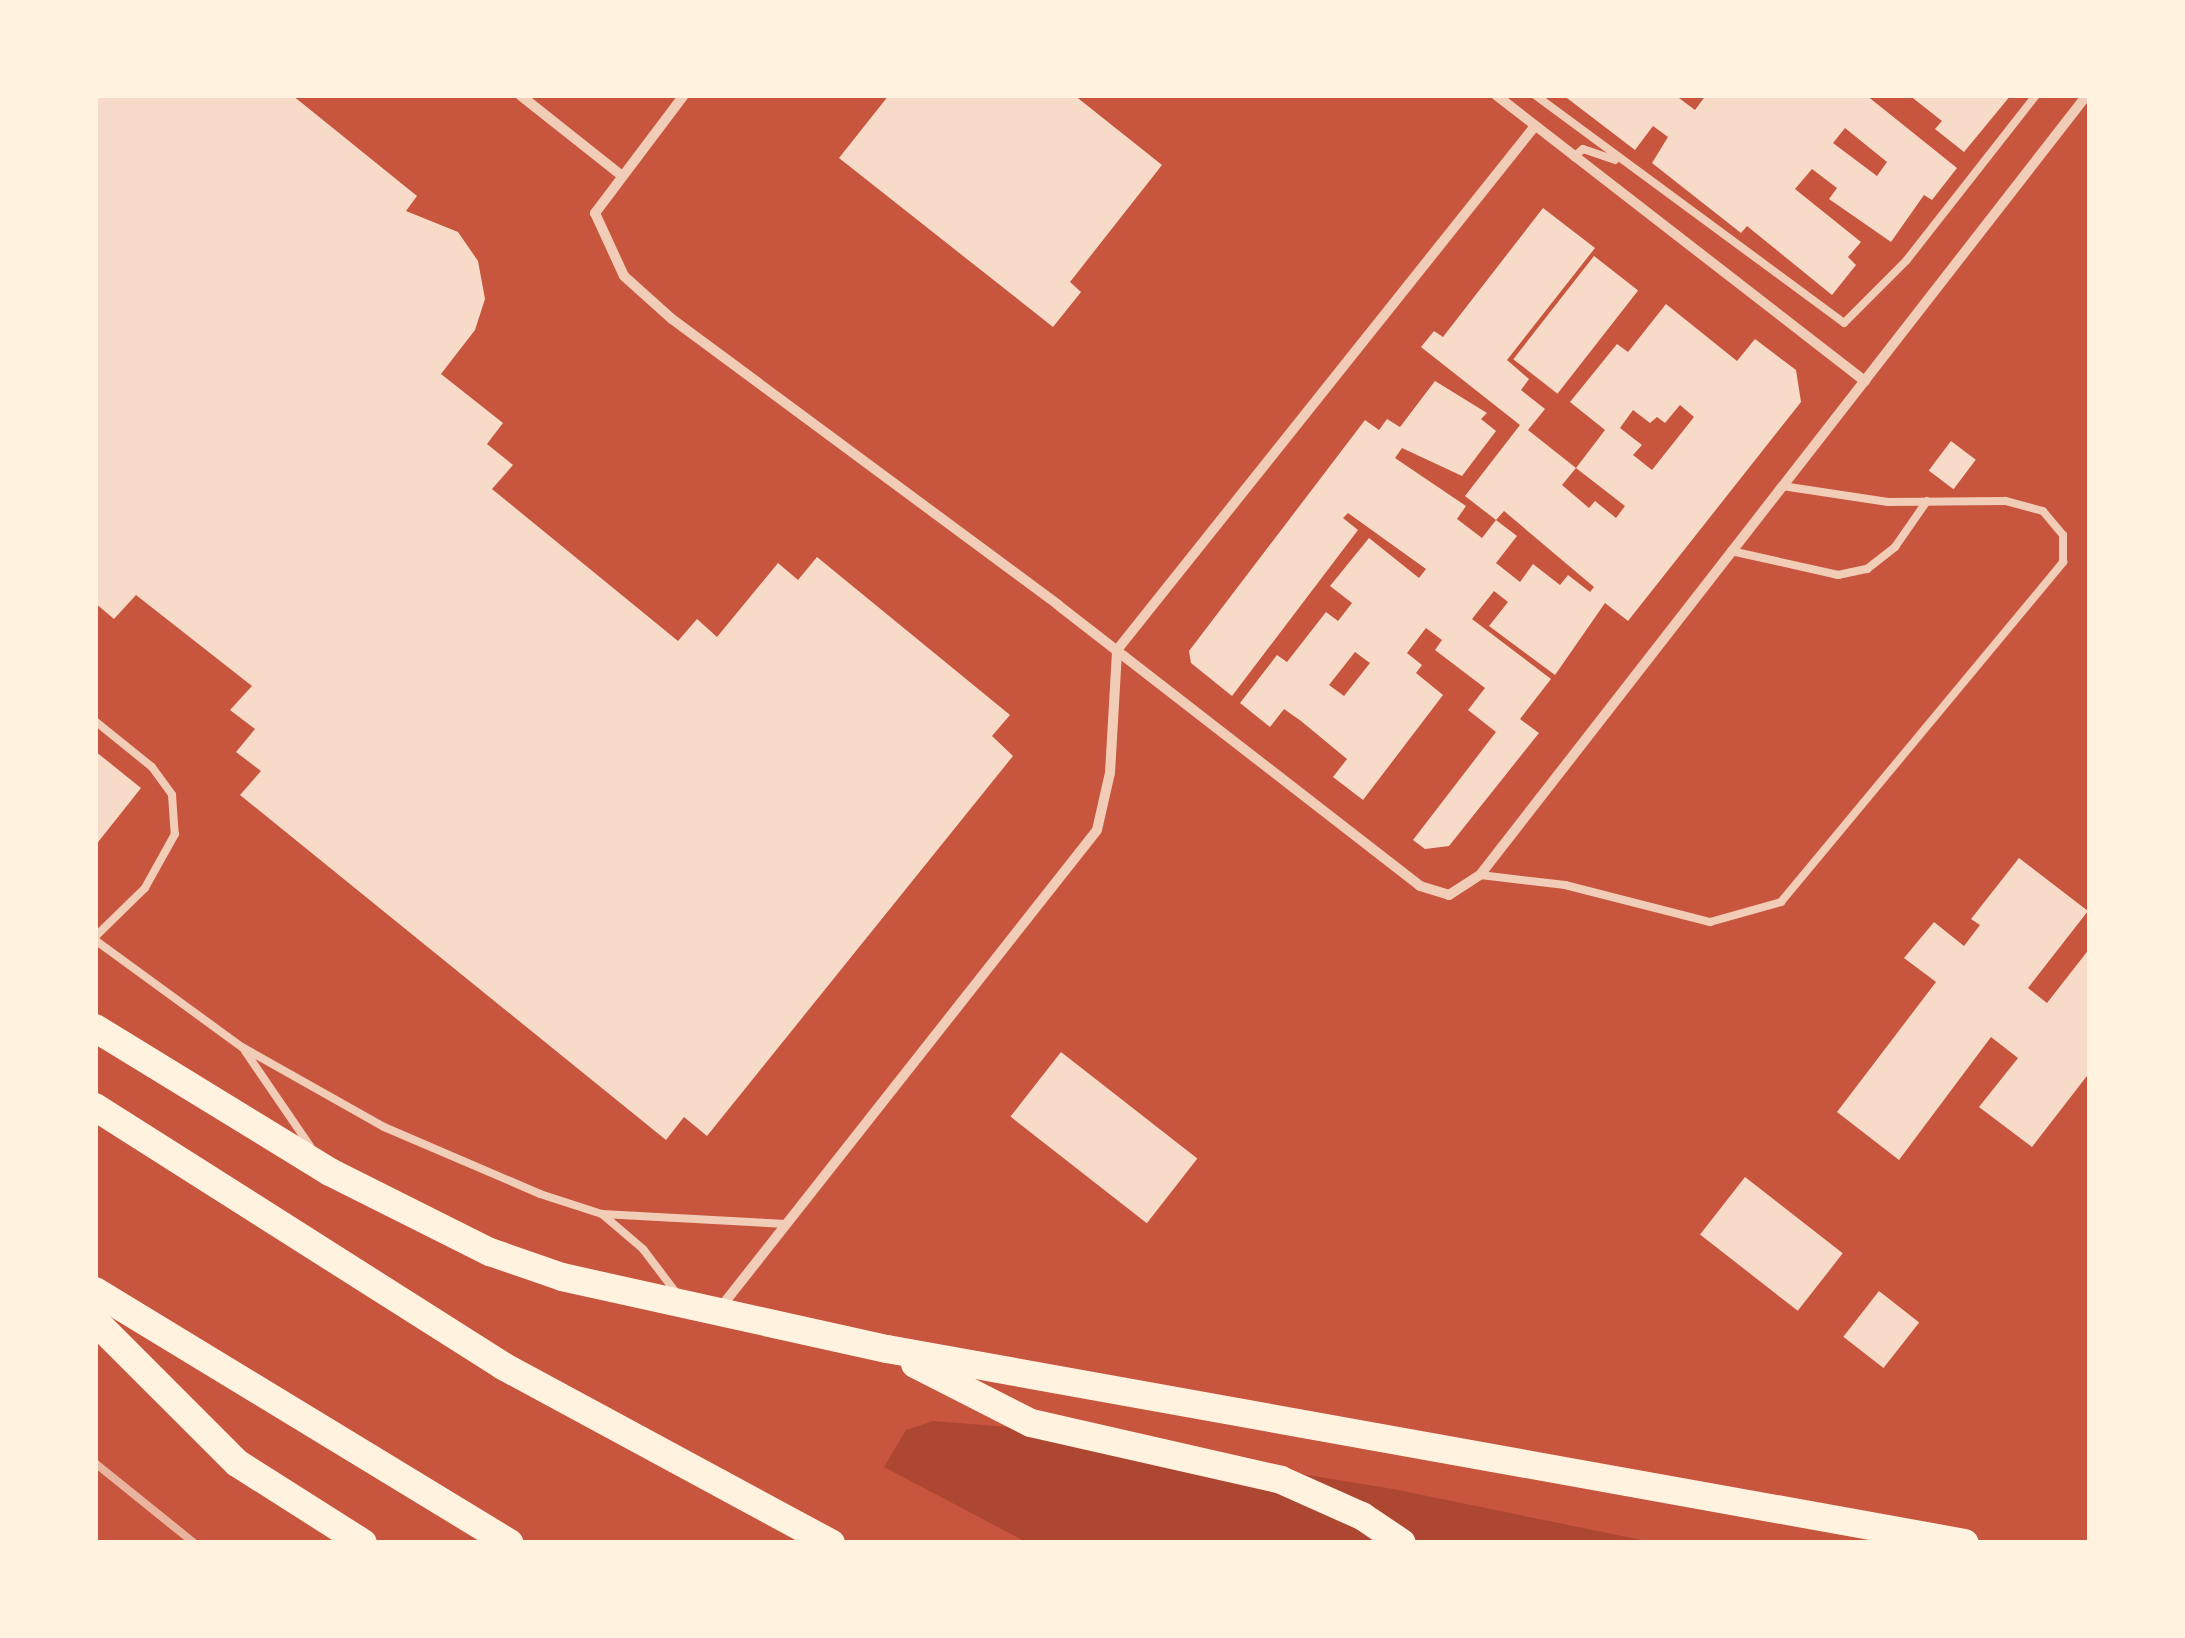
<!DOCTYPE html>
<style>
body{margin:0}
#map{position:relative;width:2185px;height:1638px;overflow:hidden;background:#c8553d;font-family:"Source Sans 3",sans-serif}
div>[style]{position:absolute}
.green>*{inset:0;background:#ae4732}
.building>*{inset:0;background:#f7dbc8;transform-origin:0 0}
.service>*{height:8px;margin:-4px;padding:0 4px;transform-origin:4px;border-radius:4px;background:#f1ccb7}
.minor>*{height:10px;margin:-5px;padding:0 5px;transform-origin:5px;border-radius:5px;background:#f1ccb7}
.trunk>*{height:28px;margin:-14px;padding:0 14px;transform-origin:14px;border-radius:14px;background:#fff3e0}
.rail>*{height:8px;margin:-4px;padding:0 4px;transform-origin:4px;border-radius:4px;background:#e9b49f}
span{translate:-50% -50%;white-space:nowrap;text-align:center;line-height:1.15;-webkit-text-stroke:9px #fff3e0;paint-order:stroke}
.frame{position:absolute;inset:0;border:98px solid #fff3e0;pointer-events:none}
</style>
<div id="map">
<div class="green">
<i style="clip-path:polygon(933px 1421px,1021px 1428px,1393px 1489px,1656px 1543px,1028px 1543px,884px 1467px,906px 1430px)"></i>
</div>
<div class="building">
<i style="clip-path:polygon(95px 95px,292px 95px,417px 196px,406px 211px,458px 232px,478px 261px,485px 299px,475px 330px,441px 374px,503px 423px,487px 444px,513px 465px,492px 489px,678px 641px,697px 619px,717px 637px,778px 563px,798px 580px,817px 557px,1010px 715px,992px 736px,1013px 756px,707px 1136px,684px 1117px,666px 1140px,240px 795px,261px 771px,236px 752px,255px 729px,230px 710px,252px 686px,136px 595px,114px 619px,95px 603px)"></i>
<i style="clip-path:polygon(889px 95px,1074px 95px,1162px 165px,1070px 282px,1081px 292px,1053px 327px,839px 158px)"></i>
<i style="clip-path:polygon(evenodd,1563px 95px,1675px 95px,1695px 110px,1706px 95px,1866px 95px,1957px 168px,1932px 200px,1924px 195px,1891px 242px,1829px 199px,1837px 188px,1812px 169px,1795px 189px,1861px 242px,1848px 257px,1856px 265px,1832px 295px,1747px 226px,1741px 233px,1652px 163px,1668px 137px,1653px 126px,1635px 150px,1563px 95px,1845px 128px,1887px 162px,1877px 176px,1833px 143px,1845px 128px)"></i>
<i style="clip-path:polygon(1909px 95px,2011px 95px,1964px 152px,1935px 129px,1942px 121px)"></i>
<i style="clip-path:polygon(evenodd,1543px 208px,1595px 248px,1507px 360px,1529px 379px,1521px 390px,1545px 409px,1528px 430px,1576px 468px,1562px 485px,1589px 508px,1595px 501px,1616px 518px,1625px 506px,1576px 468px,1605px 430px,1570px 402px,1617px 344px,1628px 352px,1666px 304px,1737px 361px,1755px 339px,1796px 370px,1801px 402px,1628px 621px,1605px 603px,1555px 675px,1489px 626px,1508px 602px,1494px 591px,1472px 619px,1551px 679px,1520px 719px,1539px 733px,1449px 846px,1425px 849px,1413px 840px,1496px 732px,1468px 710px,1485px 688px,1435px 650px,1442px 640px,1426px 628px,1407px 653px,1422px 665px,1416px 673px,1443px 695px,1363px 800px,1333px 777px,1347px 759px,1301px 721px,1284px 709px,1270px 727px,1240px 703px,1277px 655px,1287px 662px,1326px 612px,1338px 621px,1352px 603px,1330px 586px,1369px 538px,1419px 578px,1426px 569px,1348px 513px,1343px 518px,1358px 530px,1232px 696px,1191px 663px,1189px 651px,1365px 420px,1379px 430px,1387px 419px,1400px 427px,1435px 381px,1487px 413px,1481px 419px,1496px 431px,1462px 476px,1402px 448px,1395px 458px,1466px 506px,1457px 519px,1482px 538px,1496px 520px,1517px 536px,1496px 563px,1520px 582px,1533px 564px,1560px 585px,1568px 575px,1590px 592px,1594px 587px,1504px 511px,1496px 520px,1465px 496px,1520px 425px,1421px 347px,1434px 331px,1443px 337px,1543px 208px,1680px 405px,1694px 417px,1652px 470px,1633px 455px,1642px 445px,1620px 428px,1633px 410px,1650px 423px,1657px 417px,1665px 423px,1680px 405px,1543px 208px,1355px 652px,1370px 663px,1344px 696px,1329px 685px,1355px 652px)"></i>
<i style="left:1594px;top:256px;width:56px;height:131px;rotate:38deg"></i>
<i style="left:1951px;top:441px;width:31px;height:37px;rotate:37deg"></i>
<i style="clip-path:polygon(95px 751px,141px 788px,95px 846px)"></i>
<i style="clip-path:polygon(2019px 858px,2088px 911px,2028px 988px,2047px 1003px,2090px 948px,2090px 1072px,2032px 1147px,1979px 1107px,2018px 1058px,1991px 1037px,1899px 1160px,1837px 1112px,1936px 982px,1904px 958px,1934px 922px,1964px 946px,1980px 925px,1971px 919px)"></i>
<i style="left:1061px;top:1052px;width:173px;height:82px;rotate:38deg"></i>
<i style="left:1745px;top:1177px;width:124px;height:73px;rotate:38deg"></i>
<i style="left:1879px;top:1291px;width:51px;height:58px;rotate:38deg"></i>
</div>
<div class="service">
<i style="left:1535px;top:95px;width:384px;rotate:36.4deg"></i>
<i style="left:1844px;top:323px;width:88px;rotate:-45deg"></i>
<i style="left:1906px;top:261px;width:211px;rotate:-51.9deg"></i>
<i style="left:1574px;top:157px;width:12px;rotate:-42deg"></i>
<i style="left:1583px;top:149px;width:34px;rotate:19deg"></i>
<i style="left:1731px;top:551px;width:110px;rotate:12.6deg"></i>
<i style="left:1838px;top:575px;width:30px;rotate:-12deg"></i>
<i style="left:1867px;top:569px;width:36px;rotate:-38deg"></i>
<i style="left:1895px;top:547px;width:56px;rotate:-55.2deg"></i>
<i style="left:95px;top:721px;width:73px;rotate:38.9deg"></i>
<i style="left:152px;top:767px;width:34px;rotate:54deg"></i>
<i style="left:172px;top:795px;width:39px;rotate:86deg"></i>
<i style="left:175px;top:834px;width:62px;rotate:119.1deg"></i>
<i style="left:145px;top:888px;width:70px;rotate:135.6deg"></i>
<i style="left:1480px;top:875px;width:86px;rotate:6.7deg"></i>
<i style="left:1565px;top:885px;width:150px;rotate:14.3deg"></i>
<i style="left:1710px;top:922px;width:74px;rotate:-15.7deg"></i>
<i style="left:1781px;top:902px;width:442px;rotate:-50.3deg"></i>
<i style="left:2063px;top:562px;width:27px;rotate:-90deg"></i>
<i style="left:2063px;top:535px;width:31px;rotate:-130deg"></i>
<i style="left:2043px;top:511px;width:39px;rotate:-165deg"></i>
<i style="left:2005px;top:501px;width:117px;rotate:179.5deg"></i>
<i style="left:1888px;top:502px;width:107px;rotate:-171.4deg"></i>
<i style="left:95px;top:940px;width:182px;rotate:36.1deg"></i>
<i style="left:242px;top:1047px;width:163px;rotate:29.4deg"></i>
<i style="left:384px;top:1127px;width:170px;rotate:23.2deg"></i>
<i style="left:540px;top:1194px;width:65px;rotate:17.9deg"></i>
<i style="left:602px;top:1214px;width:185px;rotate:3.1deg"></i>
<i style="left:245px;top:1051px;width:115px;rotate:55.6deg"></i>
<i style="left:602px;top:1214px;width:54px;rotate:40.5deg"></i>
<i style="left:643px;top:1249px;width:56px;rotate:52.9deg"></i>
</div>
<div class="minor">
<i style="left:520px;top:95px;width:129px;rotate:38.4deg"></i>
<i style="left:684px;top:95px;width:148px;rotate:127deg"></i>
<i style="left:595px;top:213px;width:69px;rotate:65.3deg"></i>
<i style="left:624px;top:276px;width:64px;rotate:41.9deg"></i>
<i style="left:672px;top:319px;width:480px;rotate:36.5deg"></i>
<i style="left:1058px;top:605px;width:458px;rotate:37.8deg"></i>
<i style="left:1420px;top:886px;width:30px;rotate:17deg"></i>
<i style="left:1449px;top:895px;width:37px;rotate:-33deg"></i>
<i style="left:1480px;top:875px;width:988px;rotate:-52.11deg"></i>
<i style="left:1496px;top:95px;width:467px;rotate:37.8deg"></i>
<i style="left:1117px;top:650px;width:670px;rotate:-51.42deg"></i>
<i style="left:721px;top:1307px;width:607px;rotate:-51.75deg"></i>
<i style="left:1097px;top:830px;width:58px;rotate:-77.2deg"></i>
<i style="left:1110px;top:773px;width:123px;rotate:-86.7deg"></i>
</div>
<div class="trunk">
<i style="left:95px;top:1028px;width:276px;rotate:31.5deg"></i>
<i style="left:330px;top:1172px;width:179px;rotate:26.6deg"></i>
<i style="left:490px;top:1252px;width:76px;rotate:19.1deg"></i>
<i style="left:562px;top:1277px;width:333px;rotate:12.5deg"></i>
<i style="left:887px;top:1349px;width:1095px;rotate:10.2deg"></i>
<i style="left:95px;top:1107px;width:483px;rotate:32.4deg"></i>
<i style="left:503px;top:1366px;width:373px;rotate:28.4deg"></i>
<i style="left:95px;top:1291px;width:485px;rotate:31.3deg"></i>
<i style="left:95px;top:1321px;width:201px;rotate:45deg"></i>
<i style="left:237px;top:1463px;width:149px;rotate:32.4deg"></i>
<i style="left:915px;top:1364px;width:130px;rotate:27deg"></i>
<i style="left:1031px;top:1423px;width:256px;rotate:12.8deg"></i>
<i style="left:1281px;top:1480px;width:89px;rotate:24deg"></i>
<i style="left:1362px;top:1516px;width:48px;rotate:34deg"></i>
</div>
<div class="rail">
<i style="left:95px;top:1463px;width:127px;rotate:38.9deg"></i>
</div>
<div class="frame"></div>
</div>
